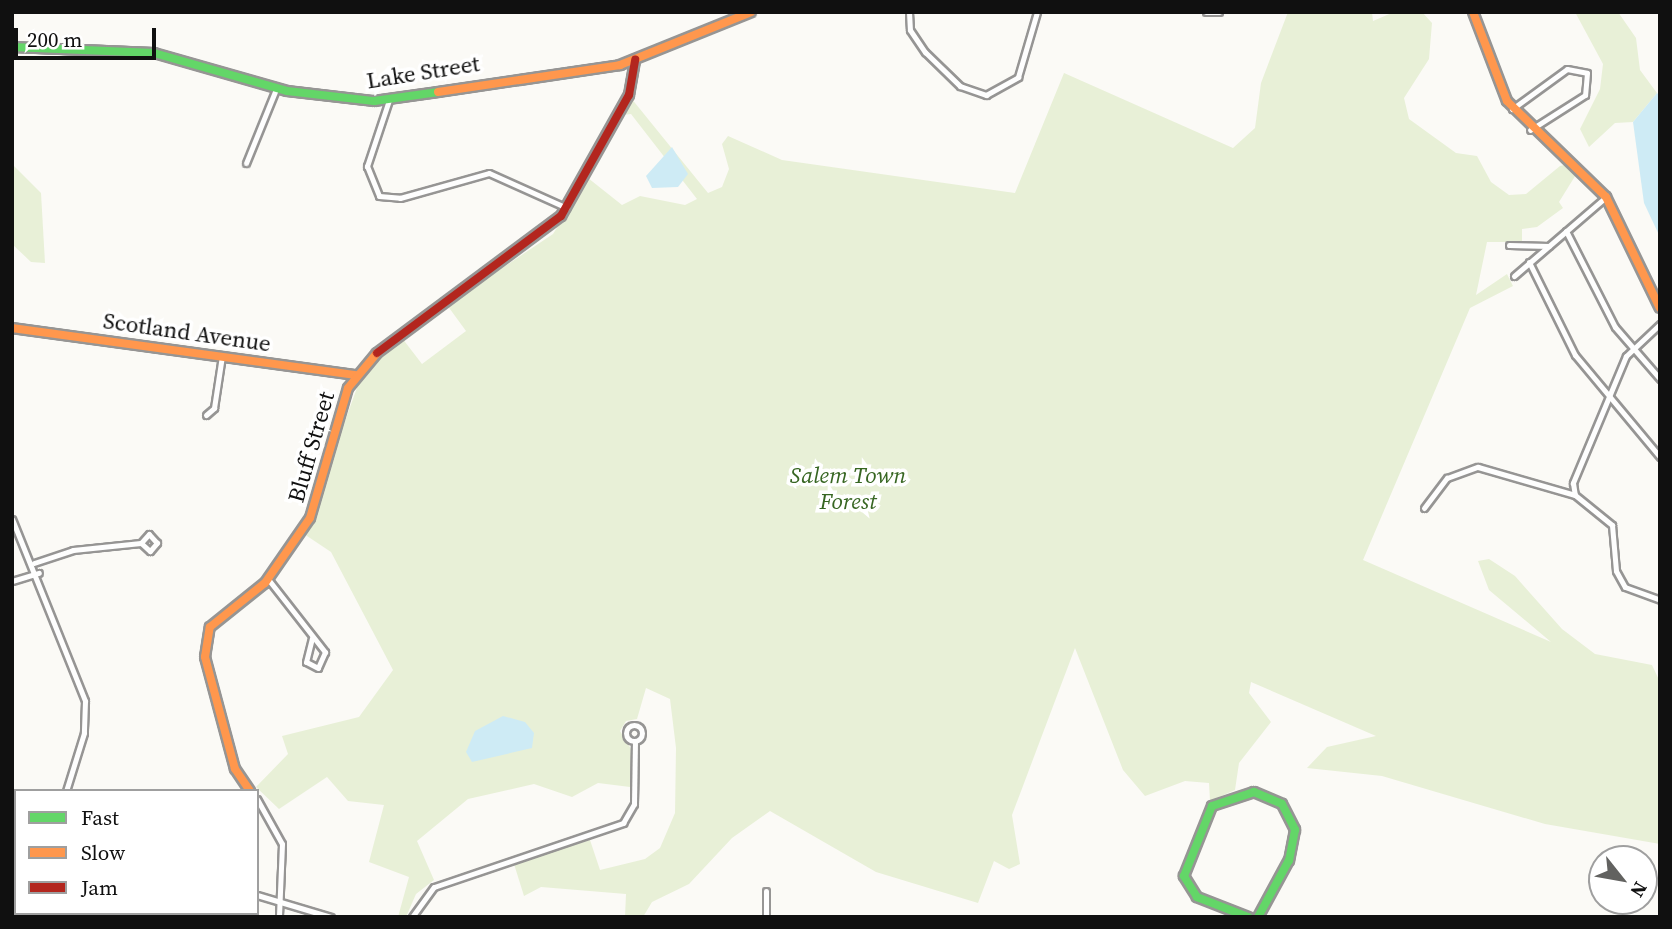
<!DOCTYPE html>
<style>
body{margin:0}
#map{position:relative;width:1672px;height:929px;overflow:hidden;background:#fbfaf6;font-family:"Source Serif 4",serif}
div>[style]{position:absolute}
.green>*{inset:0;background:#e8f0d7}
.water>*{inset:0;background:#ceebf5}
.roads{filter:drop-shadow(2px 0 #969594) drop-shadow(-2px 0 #969594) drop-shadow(0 2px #969594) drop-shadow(0 -2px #969594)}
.street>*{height:5px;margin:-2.5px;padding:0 2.5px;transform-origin:2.5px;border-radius:2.5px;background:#fefefe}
.street>.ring{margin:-2.5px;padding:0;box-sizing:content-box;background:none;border:5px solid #fefefe;border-radius:50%}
.fast>*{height:8px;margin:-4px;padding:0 4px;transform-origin:4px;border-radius:4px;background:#63d668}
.slow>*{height:8px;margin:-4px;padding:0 4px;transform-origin:4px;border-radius:4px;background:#ff974d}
.jam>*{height:8px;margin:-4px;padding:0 4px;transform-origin:4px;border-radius:4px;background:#b3261e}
span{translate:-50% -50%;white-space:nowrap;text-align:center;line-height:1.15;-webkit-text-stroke:7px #fff;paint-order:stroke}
.street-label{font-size:23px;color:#101010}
.park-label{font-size:23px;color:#376622;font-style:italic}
.frame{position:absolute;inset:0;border:14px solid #101010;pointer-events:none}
.legend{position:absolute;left:14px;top:789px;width:245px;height:126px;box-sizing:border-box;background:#fff;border:2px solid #9f9f9f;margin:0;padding:9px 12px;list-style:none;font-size:21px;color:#101010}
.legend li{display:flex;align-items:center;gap:14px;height:35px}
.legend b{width:35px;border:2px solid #9f9f9f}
.north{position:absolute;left:1588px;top:845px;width:70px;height:70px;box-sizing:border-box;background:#fff;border:2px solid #9f9f9f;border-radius:50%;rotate:121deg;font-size:19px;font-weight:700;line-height:28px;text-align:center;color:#101010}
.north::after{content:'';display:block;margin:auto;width:24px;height:32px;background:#626260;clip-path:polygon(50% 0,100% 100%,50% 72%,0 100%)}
.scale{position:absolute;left:14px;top:28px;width:142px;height:32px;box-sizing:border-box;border:4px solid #101010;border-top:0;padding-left:9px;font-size:21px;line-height:24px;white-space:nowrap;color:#101010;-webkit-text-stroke:5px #fff;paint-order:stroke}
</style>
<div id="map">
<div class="green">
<i style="clip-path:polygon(1288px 12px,1372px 12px,1373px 21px,1394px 12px,1422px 12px,1432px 23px,1429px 59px,1404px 98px,1409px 119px,1456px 153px,1477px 156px,1491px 182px,1509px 195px,1526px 194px,1560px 166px,1568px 164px,1577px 173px,1559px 202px,1563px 208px,1537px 227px,1522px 229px,1522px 242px,1487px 242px,1476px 295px,1507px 274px,1513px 286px,1470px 308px,1363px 560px,1551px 642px,1489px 590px,1478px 561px,1489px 559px,1515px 576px,1562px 629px,1595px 654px,1652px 665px,1660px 682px,1660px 844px,1545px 824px,1382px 776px,1307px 768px,1327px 747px,1376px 736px,1251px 682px,1249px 693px,1271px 722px,1239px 763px,1235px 790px,1210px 801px,1209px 783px,1185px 781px,1145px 796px,1123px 770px,1075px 648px,1012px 815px,1020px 864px,1009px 869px,994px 861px,978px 903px,876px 872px,770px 811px,732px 838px,689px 884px,652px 902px,643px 917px,625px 917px,626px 894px,541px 887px,524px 896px,514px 864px,590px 840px,600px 870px,645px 859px,660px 848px,675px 813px,676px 748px,670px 699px,646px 688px,637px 719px,626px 721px,620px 731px,631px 749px,630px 787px,598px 783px,572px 797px,534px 784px,468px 799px,417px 841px,434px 880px,416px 894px,406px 917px,398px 917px,409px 877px,369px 862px,384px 805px,348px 801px,327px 777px,279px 809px,256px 787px,288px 754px,282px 736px,359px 717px,393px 670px,331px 552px,304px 534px,362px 374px,402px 338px,422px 364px,466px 331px,447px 305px,553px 234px,588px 178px,622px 205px,640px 196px,685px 205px,697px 199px,631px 114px,622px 115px,631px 98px,708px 193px,722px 187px,729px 169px,722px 144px,728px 136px,782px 160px,1015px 193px,1064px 73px,1233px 148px,1255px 128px,1261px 83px)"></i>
<i style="clip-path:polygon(1575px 12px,1618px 12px,1636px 38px,1640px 70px,1657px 93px,1633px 122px,1615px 123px,1589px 147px,1580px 129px,1600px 89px,1603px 64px)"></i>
<i style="clip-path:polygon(12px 164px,41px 193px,45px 263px,31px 262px,12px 244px)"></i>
</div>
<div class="water">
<i style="clip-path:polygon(1657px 93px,1660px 96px,1660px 237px,1644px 203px,1633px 122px)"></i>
<i style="clip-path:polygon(672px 147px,688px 174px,678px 187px,652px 188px,646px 176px)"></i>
<i style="clip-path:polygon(503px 716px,525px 722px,534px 733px,532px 748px,472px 762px,466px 752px,475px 731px)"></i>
</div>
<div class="roads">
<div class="street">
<i style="left:909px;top:12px;width:18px;rotate:87deg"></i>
<i style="left:910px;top:30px;width:27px;rotate:56deg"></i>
<i style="left:925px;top:52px;width:49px;rotate:44.2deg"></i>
<i style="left:960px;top:86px;width:28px;rotate:19deg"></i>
<i style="left:986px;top:95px;width:37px;rotate:-29deg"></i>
<i style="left:1018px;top:77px;width:68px;rotate:-73.7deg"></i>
<i style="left:1206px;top:12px;width:13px"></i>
<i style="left:389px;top:100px;width:70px;rotate:108.4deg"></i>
<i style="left:367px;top:166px;width:32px;rotate:68deg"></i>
<i style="left:379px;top:196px;width:21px;rotate:5deg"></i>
<i style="left:400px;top:198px;width:92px;rotate:-15.7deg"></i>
<i style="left:489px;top:173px;width:85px;rotate:24.2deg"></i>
<i style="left:1512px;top:109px;width:68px;rotate:-36deg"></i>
<i style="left:1567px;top:69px;width:20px;rotate:11deg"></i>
<i style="left:1587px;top:73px;width:22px;rotate:95deg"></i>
<i style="left:1585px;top:95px;width:65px;rotate:147.5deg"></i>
<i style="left:246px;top:163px;width:80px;rotate:-67.9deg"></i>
<i style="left:1566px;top:231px;width:108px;rotate:63deg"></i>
<i style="left:1615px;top:327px;width:69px;rotate:49.1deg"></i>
<i style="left:1509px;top:245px;width:40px;rotate:1.4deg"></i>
<i style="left:1529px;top:262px;width:104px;rotate:63.7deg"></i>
<i style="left:1575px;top:355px;width:133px;rotate:50.2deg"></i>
<i style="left:1514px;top:276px;width:121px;rotate:-40.7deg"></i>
<i style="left:1660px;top:324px;width:47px;rotate:136.7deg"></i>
<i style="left:1626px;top:356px;width:138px;rotate:112.7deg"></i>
<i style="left:1573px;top:483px;width:12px;rotate:81deg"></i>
<i style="left:1575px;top:495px;width:48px;rotate:39deg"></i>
<i style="left:1612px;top:525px;width:46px;rotate:85deg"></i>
<i style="left:1616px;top:571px;width:18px;rotate:61deg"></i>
<i style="left:1625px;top:587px;width:37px;rotate:20deg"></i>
<i style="left:206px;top:415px;width:11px;rotate:-41deg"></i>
<i style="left:214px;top:408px;width:53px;rotate:-81.3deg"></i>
<i style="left:1424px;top:508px;width:38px;rotate:-53deg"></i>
<i style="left:1447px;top:478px;width:33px;rotate:-20deg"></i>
<i style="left:1478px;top:467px;width:101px;rotate:16.1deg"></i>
<i style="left:12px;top:519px;width:196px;rotate:68.1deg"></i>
<i style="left:85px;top:701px;width:32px;rotate:92deg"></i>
<i style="left:84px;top:733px;width:61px;rotate:107.2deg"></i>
<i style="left:34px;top:563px;width:41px;rotate:-18.4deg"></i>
<i style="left:73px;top:550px;width:68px;rotate:-5.9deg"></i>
<i style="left:141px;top:543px;width:12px;rotate:42deg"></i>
<i style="left:150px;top:551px;width:11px;rotate:-49deg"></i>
<i style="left:157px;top:543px;width:12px;rotate:-132deg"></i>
<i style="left:149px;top:534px;width:12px;rotate:132deg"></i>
<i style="left:268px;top:579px;width:93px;rotate:52deg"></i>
<i style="left:325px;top:652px;width:17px;rotate:114deg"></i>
<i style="left:318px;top:668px;width:13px;rotate:-153deg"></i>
<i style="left:306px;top:662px;width:25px;rotate:-76deg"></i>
<i style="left:12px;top:581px;width:28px;rotate:-17deg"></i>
<i class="ring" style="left:626px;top:725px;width:11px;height:11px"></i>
<i style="left:257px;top:799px;width:51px;rotate:60.9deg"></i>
<i style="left:282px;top:844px;width:73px;rotate:92.4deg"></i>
<i style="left:12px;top:825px;width:4px;rotate:27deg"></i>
<i style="left:766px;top:891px;width:26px;rotate:90deg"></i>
<i style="left:257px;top:895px;width:77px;rotate:16.6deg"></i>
<i style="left:119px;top:917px;width:6px;rotate:-45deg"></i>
<i style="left:412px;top:917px;width:37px;rotate:-54deg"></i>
<i style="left:434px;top:887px;width:200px;rotate:-18.7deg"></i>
<i style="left:623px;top:823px;width:22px;rotate:-60deg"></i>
<i style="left:634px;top:804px;width:63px;rotate:-89.1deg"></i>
</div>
<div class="fast">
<i style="left:12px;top:47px;width:142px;rotate:2.4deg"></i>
<i style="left:154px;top:53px;width:138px;rotate:15.9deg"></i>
<i style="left:287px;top:91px;width:88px;rotate:6.6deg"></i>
<i style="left:374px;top:101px;width:65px;rotate:-8deg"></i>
<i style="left:1248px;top:917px;width:55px;rotate:-158.6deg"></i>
<i style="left:1197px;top:897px;width:25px;rotate:-122deg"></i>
<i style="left:1184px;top:876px;width:75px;rotate:-68.2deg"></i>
<i style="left:1212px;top:806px;width:44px;rotate:-18.4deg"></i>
<i style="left:1254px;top:792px;width:30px;rotate:23deg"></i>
<i style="left:1282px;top:804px;width:29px;rotate:63deg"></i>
<i style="left:1295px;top:830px;width:31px;rotate:101deg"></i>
<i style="left:1289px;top:860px;width:65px;rotate:118.5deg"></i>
</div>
<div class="slow">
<i style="left:1473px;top:12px;width:95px;rotate:69.1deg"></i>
<i style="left:1507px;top:101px;width:138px;rotate:44.1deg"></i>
<i style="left:1606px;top:197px;width:123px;rotate:64.1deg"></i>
<i style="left:438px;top:92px;width:184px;rotate:-8.4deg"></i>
<i style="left:620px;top:65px;width:141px;rotate:-22deg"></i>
<i style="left:12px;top:328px;width:347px;rotate:7.8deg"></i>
<i style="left:250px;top:791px;width:27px;rotate:-124deg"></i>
<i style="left:235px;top:769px;width:116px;rotate:-105deg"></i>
<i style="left:205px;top:657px;width:30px;rotate:-81deg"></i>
<i style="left:210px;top:627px;width:70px;rotate:-38.7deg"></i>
<i style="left:265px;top:583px;width:79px;rotate:-55.3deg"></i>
<i style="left:310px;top:518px;width:135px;rotate:-73.7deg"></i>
<i style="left:348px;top:388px;width:45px;rotate:-50.4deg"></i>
</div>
<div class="jam">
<i style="left:377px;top:353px;width:229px;rotate:-36.7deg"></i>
<i style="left:561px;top:216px;width:139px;rotate:-60.7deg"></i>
<i style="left:629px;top:95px;width:36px;rotate:-80deg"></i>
</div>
</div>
<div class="street-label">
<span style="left:423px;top:72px;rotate:-9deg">Lake Street</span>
<span style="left:187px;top:332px;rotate:8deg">Scotland Avenue</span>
<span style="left:311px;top:447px;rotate:-74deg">Bluff Street</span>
</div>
<div class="park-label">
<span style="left:848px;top:488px">Salem Town<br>Forest</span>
</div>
<div class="frame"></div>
<ul class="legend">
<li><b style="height:9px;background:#63d668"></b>Fast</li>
<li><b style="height:9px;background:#ff974d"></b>Slow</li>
<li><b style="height:9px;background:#b3261e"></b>Jam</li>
</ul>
<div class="north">N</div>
<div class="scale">200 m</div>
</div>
